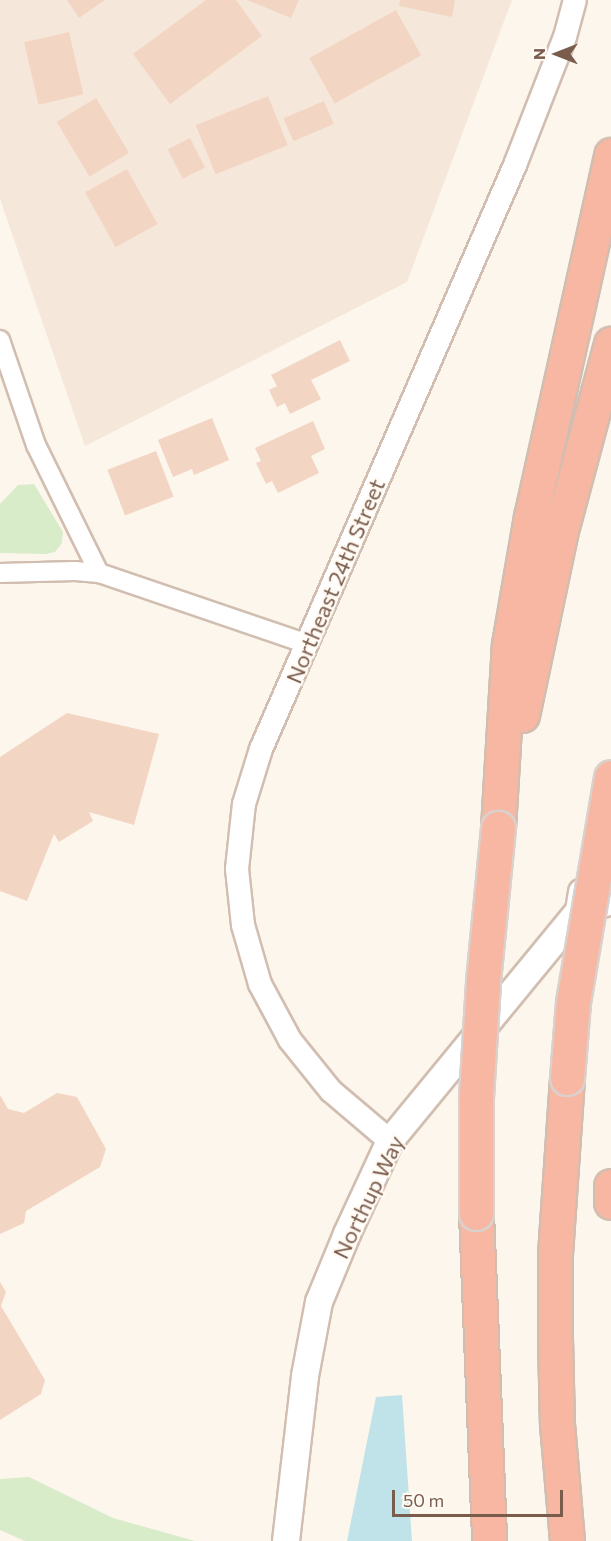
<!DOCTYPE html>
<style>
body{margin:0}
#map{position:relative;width:611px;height:1541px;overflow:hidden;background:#fdf6ec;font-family:Commissioner,sans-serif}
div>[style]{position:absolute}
.residential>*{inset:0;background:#f5e8da}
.green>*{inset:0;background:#d8ecc9}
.water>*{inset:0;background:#bfe3e8}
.building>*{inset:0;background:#f3d5c3;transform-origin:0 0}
.roads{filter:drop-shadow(2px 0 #d1beb0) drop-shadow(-2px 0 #d1beb0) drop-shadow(0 2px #d1beb0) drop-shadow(0 -2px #d1beb0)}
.minor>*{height:18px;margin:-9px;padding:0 9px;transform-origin:9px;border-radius:9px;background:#fff}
.tertiary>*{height:22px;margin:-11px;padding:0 11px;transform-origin:11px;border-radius:11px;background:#fff}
.secondary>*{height:26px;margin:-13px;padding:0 13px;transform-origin:13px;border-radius:13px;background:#fff}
.motorway>*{height:33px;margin:-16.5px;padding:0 16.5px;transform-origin:16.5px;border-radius:16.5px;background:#f7b7a3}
.bridges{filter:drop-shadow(2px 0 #dad1cd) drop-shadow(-2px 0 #dad1cd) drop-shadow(0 2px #dad1cd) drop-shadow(0 -2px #dad1cd)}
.motorway-bridge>*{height:33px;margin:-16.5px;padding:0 16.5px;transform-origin:16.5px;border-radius:16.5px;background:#f7b7a3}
span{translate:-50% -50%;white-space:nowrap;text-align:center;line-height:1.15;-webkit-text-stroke:4.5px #fffaf3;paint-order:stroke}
.street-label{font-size:22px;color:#7a5c4d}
.north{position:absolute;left:527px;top:24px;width:60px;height:60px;-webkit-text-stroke:4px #fffaf3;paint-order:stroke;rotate:270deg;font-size:16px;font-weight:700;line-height:24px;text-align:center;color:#7a5c4d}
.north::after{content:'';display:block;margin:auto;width:21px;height:27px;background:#7a5c4d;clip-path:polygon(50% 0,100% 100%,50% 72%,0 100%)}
.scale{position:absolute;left:392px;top:1490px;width:171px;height:27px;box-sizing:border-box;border:3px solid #7a5c4d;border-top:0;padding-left:8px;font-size:18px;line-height:21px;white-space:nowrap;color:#7a5c4d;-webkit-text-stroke:4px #fffaf3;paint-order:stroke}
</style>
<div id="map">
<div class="residential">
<i style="clip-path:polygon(0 0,512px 0,407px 282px,85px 446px,0 199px)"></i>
</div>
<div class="green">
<i style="clip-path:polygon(34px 484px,63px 532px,62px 543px,55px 552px,46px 554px,0 553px,0 504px,18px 485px)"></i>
<i style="clip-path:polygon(29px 1477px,113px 1518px,195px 1541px,25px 1541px,0 1530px,0 1479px)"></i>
</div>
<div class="water">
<i style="clip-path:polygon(402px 1395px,412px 1541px,347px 1541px,376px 1397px)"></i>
</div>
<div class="building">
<i style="clip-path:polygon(67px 0,105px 0,79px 18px)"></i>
<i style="clip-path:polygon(206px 0,236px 0,262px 36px,170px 104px,133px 54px)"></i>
<i style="clip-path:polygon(247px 0,299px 0,291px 18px)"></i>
<i style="clip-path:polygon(400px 0,455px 0,452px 17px,399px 6px)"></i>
<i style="left:396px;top:10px;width:52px;height:99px;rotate:61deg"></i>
<i style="left:69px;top:32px;width:64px;height:46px;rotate:77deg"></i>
<i style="left:268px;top:96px;width:53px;height:78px;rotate:68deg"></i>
<i style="left:96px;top:98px;width:64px;height:46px;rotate:59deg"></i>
<i style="left:324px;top:101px;width:25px;height:44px;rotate:67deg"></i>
<i style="left:190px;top:138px;width:33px;height:25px;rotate:63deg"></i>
<i style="left:127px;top:169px;width:63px;height:48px;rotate:61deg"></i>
<i style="clip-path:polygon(340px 340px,350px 361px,311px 380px,321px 399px,290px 414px,285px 403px,277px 407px,269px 390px,277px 386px,271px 375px)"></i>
<i style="clip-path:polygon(212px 418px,229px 460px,194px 475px,192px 469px,173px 477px,158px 440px)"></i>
<i style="clip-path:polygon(313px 421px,325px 449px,311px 456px,319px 473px,278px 493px,272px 481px,266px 484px,256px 463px,261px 461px,255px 448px)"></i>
<i style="left:156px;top:451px;width:49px;height:52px;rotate:69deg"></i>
<i style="clip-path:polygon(67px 713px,159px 734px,134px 825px,89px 812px,93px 821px,59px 842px,54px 834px,27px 901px,0 891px,0 757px)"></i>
<i style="clip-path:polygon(57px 1093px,77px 1097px,106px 1149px,100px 1167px,26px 1211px,24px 1223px,0 1234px,0 1095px,8px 1109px,24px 1113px)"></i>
<i style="clip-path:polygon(0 1282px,6px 1292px,1px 1306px,45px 1380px,41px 1394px,0 1420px)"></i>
</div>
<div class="roads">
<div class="minor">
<i style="left:0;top:340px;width:111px;rotate:71.1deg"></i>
<i style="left:36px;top:445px;width:143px;rotate:63.8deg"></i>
<i style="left:0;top:573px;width:75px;rotate:-1.5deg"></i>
<i style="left:75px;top:571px;width:24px;rotate:5deg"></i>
<i style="left:99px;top:573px;width:221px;rotate:18.8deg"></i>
</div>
<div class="tertiary">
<i style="left:390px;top:1141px;width:77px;rotate:-139.7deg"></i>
<i style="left:331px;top:1091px;width:65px;rotate:-128.8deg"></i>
<i style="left:290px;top:1040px;width:64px;rotate:-118.2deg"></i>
<i style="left:260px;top:984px;width:61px;rotate:-106.1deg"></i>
<i style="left:243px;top:925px;width:56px;rotate:-96.1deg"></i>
<i style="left:237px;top:869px;width:65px;rotate:-83.9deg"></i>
<i style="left:244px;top:804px;width:58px;rotate:-72.8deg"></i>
<i style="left:261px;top:749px;width:637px;rotate:-66.49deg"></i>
<i style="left:515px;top:165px;width:137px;rotate:-68.7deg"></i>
<i style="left:565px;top:37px;width:38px;rotate:-75deg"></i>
</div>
<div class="secondary">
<i style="left:579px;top:911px;width:30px;rotate:-17deg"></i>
<i style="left:608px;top:902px;width:6px;rotate:-59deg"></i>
<i style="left:286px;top:1541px;width:166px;rotate:-83.4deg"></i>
<i style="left:305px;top:1376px;width:75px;rotate:-79.3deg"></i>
<i style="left:319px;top:1302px;width:74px;rotate:-67.6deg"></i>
<i style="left:347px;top:1234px;width:102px;rotate:-65.2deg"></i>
<i style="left:390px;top:1141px;width:298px;rotate:-50.6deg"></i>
<i style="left:579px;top:911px;width:19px;rotate:-81deg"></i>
</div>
<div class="motorway">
<i style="left:522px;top:715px;width:185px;rotate:-78.1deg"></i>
<i style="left:560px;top:534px;width:197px;rotate:-75deg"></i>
<i style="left:498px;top:828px;width:184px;rotate:-86.6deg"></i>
<i style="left:509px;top:644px;width:129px;rotate:-80.2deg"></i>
<i style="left:531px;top:517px;width:371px;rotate:-77.5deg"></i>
<i style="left:567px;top:1078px;width:175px;rotate:93.9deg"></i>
<i style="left:555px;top:1253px;width:85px;rotate:90deg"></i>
<i style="left:555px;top:1338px;width:86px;rotate:88.7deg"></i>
<i style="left:557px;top:1424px;width:117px;rotate:85.1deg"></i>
<i style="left:611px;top:1186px;width:16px;rotate:90deg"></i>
<i style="left:476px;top:1213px;width:328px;rotate:87.7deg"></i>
</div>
</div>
<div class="bridges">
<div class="motorway-bridge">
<i style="left:567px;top:1078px;width:76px;rotate:-85.5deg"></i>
<i style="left:573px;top:1002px;width:228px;rotate:-80.4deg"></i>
<i style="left:476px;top:1213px;width:116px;rotate:-90deg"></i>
<i style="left:476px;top:1097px;width:116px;rotate:-86.5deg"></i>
<i style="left:483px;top:981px;width:154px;rotate:-84.4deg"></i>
</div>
</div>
<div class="street-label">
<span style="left:335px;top:581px;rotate:-67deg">Northeast 24th Street</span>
<span style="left:368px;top:1197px;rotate:-64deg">Northup Way</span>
</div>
<div class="north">N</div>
<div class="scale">50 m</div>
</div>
